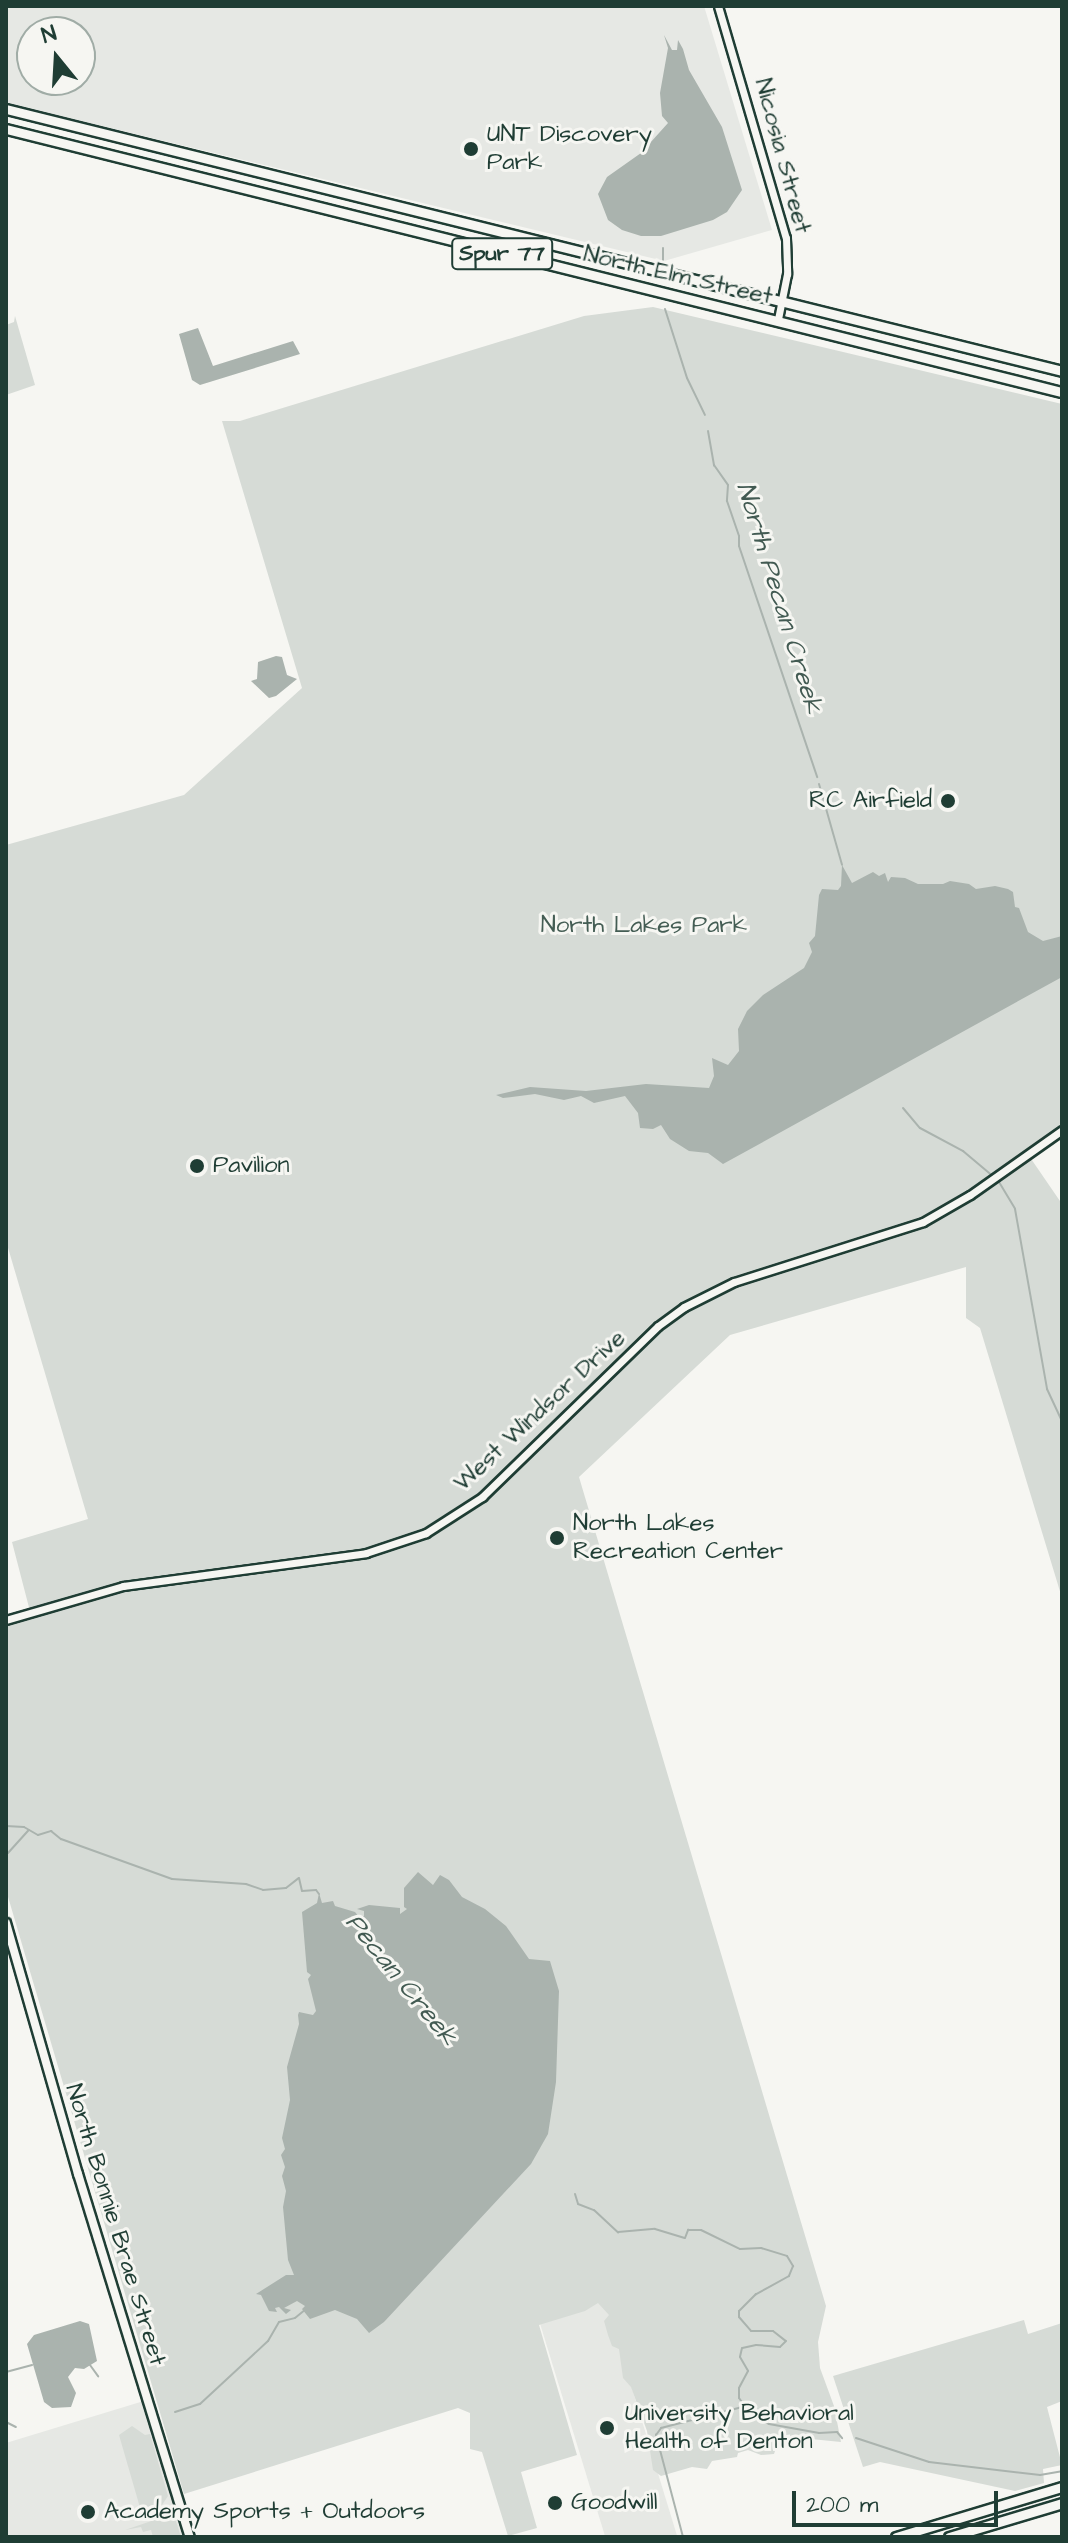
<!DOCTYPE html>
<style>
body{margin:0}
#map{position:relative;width:1068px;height:2543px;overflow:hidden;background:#f6f6f2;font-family:"Architects Daughter",sans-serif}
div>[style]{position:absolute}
.built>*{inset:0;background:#e6e8e4;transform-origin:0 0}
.green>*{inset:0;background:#d6dbd6}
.water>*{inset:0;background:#aab3ae}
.stream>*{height:2px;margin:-1px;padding:0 1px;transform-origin:1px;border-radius:1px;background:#aab3ae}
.roads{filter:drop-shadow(2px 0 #1f3d34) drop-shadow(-2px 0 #1f3d34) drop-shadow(0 2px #1f3d34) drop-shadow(0 -2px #1f3d34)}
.tertiary>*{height:7px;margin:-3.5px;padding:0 3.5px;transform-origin:3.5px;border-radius:3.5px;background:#f6f6f2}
.secondary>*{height:8px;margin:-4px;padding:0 4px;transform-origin:4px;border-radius:4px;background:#f6f6f2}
.primary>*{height:9px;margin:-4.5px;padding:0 4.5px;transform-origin:4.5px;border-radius:4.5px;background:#f6f6f2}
.dots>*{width:22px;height:22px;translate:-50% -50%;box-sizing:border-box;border:4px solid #f6f6f2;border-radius:50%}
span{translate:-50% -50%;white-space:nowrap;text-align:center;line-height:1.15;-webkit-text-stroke:6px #f6f6f2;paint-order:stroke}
.shield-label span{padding:2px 6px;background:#f6f6f2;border:2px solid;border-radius:6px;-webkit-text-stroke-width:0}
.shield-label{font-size:22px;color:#1f3d34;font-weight:700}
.poi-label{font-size:24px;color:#1f3d34}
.left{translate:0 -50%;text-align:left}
.right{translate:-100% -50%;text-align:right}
.street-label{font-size:24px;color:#1f3d34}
.park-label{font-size:24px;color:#445d54}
.water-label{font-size:26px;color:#425a52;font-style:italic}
.frame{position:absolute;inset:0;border:8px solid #1f3d34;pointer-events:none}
.north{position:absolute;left:16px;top:16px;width:80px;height:80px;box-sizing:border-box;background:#f6f6f2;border:2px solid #a0aca6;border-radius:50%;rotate:342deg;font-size:22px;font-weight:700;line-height:32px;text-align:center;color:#1f3d34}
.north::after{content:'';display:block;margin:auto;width:28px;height:36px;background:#1f3d34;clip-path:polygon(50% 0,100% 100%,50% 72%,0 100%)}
.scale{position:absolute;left:792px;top:2491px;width:206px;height:36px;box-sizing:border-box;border:4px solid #1f3d34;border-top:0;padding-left:10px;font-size:24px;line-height:28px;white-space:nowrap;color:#1f3d34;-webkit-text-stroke:6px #f6f6f2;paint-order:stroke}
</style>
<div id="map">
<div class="built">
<i style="clip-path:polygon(evenodd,6px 6px,704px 6px,772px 230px,664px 261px,6px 103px,6px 6px,32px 32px,80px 32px,80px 80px,32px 80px,32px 32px)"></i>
<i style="left:605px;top:2300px;width:248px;height:69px;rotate:73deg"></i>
<i style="clip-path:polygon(147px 2400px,185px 2537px,6px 2537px,6px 2443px)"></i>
</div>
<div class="green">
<i style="clip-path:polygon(653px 307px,1062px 404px,1062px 1123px,1025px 1150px,1062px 1204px,1062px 1598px,980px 1328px,966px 1318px,966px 1267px,730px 1335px,579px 1477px,826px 2306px,818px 2342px,820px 2368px,834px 2406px,841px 2442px,801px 2438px,787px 2446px,777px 2445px,774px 2454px,761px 2455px,748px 2450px,738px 2453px,737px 2457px,712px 2461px,707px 2469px,692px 2467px,661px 2476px,653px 2470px,647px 2431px,631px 2387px,623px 2378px,619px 2349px,612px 2346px,608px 2335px,604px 2321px,609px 2315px,598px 2303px,585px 2311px,539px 2325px,577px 2455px,521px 2472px,537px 2528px,508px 2536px,482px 2452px,470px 2449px,470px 2413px,458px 2408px,184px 2494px,6px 1890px,6px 1627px,32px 1619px,12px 1542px,88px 1519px,6px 1241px,6px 845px,184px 795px,302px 688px,222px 421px,240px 421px,584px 316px)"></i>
<i style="clip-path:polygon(15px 316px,35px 385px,6px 395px,6px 325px,14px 322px)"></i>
<i style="clip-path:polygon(1024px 2320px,1028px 2334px,1062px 2323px,1062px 2401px,1047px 2407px,1062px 2465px,1043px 2469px,1044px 2483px,1015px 2491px,880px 2462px,863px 2467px,833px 2376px)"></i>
<i style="clip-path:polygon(132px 2426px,145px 2435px,150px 2434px,168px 2496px,162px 2505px,141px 2511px,119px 2435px)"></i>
<i style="clip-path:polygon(166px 2516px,176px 2521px,181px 2537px,153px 2537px,151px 2530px,143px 2532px,141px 2527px,125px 2530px)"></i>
</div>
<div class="water">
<i style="clip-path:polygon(664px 35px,672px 50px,677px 50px,678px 40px,683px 49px,689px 70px,722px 127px,742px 190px,727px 212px,713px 220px,661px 236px,641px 236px,622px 230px,608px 220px,598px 194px,607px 177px,641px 153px,668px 123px,662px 116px,660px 93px,668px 48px)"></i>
<i style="clip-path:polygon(198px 328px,213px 366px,293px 341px,300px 354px,200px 385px,192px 380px,179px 334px)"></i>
<i style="clip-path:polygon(276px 656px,282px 657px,287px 675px,297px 679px,276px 696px,269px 698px,251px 681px,257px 679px,258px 662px)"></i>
<i style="clip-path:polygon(842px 865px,852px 883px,873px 872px,879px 876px,885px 873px,888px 882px,891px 877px,905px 878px,918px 884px,943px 884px,950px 881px,969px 884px,976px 889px,995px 886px,1008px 889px,1013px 892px,1015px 907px,1019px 908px,1028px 932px,1043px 941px,1062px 936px,1062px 977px,723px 1164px,708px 1153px,689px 1151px,670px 1139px,661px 1125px,653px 1129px,640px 1128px,638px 1113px,625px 1096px,594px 1103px,581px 1096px,564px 1100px,535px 1094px,503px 1098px,496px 1095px,530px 1087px,586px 1091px,646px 1084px,709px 1088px,714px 1076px,712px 1058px,728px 1065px,739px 1051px,738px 1029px,747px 1011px,763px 995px,804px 968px,812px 952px,809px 943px,815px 936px,819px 895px,822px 889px,838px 890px,841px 886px)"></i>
<i style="clip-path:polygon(418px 1872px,433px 1885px,440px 1875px,449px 1880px,462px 1897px,485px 1909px,506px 1926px,529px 1959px,550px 1961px,559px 1991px,556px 2082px,548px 2134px,531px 2164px,384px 2322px,369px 2333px,357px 2319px,335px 2310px,310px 2319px,302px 2309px,305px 2306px,297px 2301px,284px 2308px,291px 2310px,286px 2314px,279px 2307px,275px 2308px,277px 2312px,269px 2311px,261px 2295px,256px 2294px,286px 2275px,294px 2275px,288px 2260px,283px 2207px,286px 2191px,282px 2176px,285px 2167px,281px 2155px,285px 2149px,282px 2138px,290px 2100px,287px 2067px,299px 2024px,298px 2015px,299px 2012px,313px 2015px,316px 2011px,308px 1979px,311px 1975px,307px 1972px,302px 1912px,317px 1903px,319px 1893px,322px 1903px,333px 1901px,335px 1906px,355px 1912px,359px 1917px,364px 1916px,364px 1911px,357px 1909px,369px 1905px,400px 1908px,400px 1914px,407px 1909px,404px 1907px,404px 1888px)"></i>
<i style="clip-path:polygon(80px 2321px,89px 2324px,97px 2361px,84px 2369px,75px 2368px,68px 2377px,76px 2393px,71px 2407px,52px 2408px,44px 2402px,27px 2344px,34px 2335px)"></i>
</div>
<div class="stream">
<i style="left:663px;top:248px;width:15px;rotate:90deg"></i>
<i style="left:665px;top:309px;width:72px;rotate:72.3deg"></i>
<i style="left:687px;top:378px;width:41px;rotate:64.1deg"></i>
<i style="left:708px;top:431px;width:35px;rotate:80deg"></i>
<i style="left:714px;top:465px;width:24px;rotate:55deg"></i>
<i style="left:728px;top:485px;width:16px;rotate:94deg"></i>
<i style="left:727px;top:501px;width:37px;rotate:71deg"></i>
<i style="left:739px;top:536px;width:10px;rotate:90deg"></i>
<i style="left:739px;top:546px;width:244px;rotate:71.3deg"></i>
<i style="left:819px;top:784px;width:84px;rotate:74.1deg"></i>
<i style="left:903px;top:1108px;width:26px;rotate:50deg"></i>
<i style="left:920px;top:1128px;width:49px;rotate:28.1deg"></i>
<i style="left:963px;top:1151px;width:38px;rotate:40deg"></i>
<i style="left:999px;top:1182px;width:31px;rotate:59deg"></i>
<i style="left:1015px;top:1209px;width:183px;rotate:79.9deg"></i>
<i style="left:1047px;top:1389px;width:35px;rotate:65deg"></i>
<i style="left:6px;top:1826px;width:18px;rotate:3deg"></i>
<i style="left:24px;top:1827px;width:16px;rotate:30deg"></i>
<i style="left:38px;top:1835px;width:14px;rotate:-17deg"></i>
<i style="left:51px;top:1831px;width:13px;rotate:39deg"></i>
<i style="left:61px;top:1839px;width:118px;rotate:19.8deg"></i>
<i style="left:172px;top:1879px;width:74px;rotate:3.9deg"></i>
<i style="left:246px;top:1884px;width:18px;rotate:19deg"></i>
<i style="left:263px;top:1890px;width:23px;rotate:-5deg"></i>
<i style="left:286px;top:1888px;width:16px;rotate:-38deg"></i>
<i style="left:299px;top:1878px;width:13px;rotate:77deg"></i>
<i style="left:302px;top:1891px;width:14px;rotate:-4deg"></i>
<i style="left:316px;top:1890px;width:5px;rotate:53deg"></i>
<i style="left:8px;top:1853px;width:31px;rotate:-48deg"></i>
<i style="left:575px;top:2194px;width:10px;rotate:73deg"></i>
<i style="left:578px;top:2204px;width:17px;rotate:21deg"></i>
<i style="left:594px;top:2210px;width:33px;rotate:43deg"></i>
<i style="left:618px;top:2232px;width:37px;rotate:-5deg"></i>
<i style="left:655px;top:2229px;width:31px;rotate:17deg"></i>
<i style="left:685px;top:2238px;width:9px;rotate:-69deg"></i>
<i style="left:688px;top:2230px;width:13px"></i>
<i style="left:701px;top:2230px;width:43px;rotate:26deg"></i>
<i style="left:740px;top:2249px;width:21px;rotate:-3deg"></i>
<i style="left:761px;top:2248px;width:27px;rotate:17deg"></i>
<i style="left:787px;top:2256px;width:12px;rotate:59deg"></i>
<i style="left:793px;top:2266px;width:11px;rotate:112deg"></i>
<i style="left:789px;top:2276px;width:38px;rotate:151deg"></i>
<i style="left:756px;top:2294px;width:24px;rotate:135deg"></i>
<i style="left:739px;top:2311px;width:6px;rotate:90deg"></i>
<i style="left:739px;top:2317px;width:18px;rotate:49deg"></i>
<i style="left:751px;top:2331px;width:22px"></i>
<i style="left:773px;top:2331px;width:16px;rotate:38deg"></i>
<i style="left:786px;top:2341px;width:8px;rotate:135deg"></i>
<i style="left:780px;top:2347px;width:24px;rotate:-175deg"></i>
<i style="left:756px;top:2345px;width:14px;rotate:168deg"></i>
<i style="left:742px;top:2348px;width:9px;rotate:103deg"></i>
<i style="left:740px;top:2357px;width:16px;rotate:60deg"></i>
<i style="left:748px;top:2371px;width:19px;rotate:118deg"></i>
<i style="left:739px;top:2388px;width:10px;rotate:90deg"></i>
<i style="left:739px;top:2398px;width:22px;rotate:54deg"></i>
<i style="left:752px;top:2416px;width:19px;rotate:25deg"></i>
<i style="left:769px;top:2424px;width:51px;rotate:10.2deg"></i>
<i style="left:819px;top:2433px;width:18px;rotate:-3deg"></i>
<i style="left:837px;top:2432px;width:8px;rotate:50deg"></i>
<i style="left:90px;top:2365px;width:14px;rotate:54deg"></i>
<i style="left:6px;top:2372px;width:27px;rotate:-15deg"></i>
<i style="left:175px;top:2412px;width:26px;rotate:-18deg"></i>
<i style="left:200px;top:2404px;width:93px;rotate:-42.8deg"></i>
<i style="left:268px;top:2341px;width:22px;rotate:-60deg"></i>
<i style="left:279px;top:2322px;width:16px;rotate:-14deg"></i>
<i style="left:295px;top:2318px;width:13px;rotate:-39deg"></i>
<i style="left:6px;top:2422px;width:11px;rotate:27deg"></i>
<i style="left:856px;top:2438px;width:77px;rotate:18.2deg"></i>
<i style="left:929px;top:2462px;width:112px;rotate:6.7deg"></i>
<i style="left:1040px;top:2475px;width:22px;rotate:-10deg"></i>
<i style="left:683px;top:2537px;width:106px;rotate:-104.8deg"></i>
<i style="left:656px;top:2435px;width:9px;rotate:-54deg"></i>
<i style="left:661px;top:2428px;width:84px;rotate:-14.5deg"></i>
</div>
<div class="roads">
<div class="tertiary">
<i style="left:718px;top:6px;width:242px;rotate:73.7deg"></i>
<i style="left:786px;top:238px;width:36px;rotate:88deg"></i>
<i style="left:787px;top:274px;width:46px;rotate:101.3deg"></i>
<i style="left:6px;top:1620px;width:122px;rotate:-16.2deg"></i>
<i style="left:123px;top:1586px;width:245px;rotate:-7.7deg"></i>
<i style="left:366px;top:1553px;width:63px;rotate:-18.4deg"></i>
<i style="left:426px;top:1533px;width:67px;rotate:-32.7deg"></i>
<i style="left:482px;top:1497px;width:245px;rotate:-44.2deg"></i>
<i style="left:658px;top:1326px;width:32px;rotate:-36deg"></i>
<i style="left:684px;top:1307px;width:56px;rotate:-26.6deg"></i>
<i style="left:734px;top:1282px;width:198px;rotate:-17.6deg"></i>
<i style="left:923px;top:1222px;width:54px;rotate:-29.9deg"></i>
<i style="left:970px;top:1195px;width:113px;rotate:-35.2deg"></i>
</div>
<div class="secondary">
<i style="left:6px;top:1923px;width:261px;rotate:74deg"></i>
<i style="left:78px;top:2174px;width:380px;rotate:72.9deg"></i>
</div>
<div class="primary">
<i style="left:6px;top:109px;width:1088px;rotate:13.93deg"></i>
<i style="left:6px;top:129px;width:1088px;rotate:13.99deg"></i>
<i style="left:896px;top:2537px;width:173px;rotate:-16.8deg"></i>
<i style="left:949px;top:2537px;width:118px;rotate:-16.7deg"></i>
</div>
</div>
<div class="dots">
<i style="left:471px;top:149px;background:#1f3d34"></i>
<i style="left:948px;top:801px;background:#1f3d34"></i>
<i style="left:197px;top:1166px;background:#1f3d34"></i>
<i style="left:557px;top:1538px;background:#1f3d34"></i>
<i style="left:607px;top:2428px;background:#1f3d34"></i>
<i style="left:555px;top:2503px;background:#1f3d34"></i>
<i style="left:88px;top:2512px;background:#1f3d34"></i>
</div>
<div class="shield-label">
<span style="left:502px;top:254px">Spur 77</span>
</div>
<div class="poi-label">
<span class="left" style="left:487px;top:149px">UNT Discovery<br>Park</span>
<span class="right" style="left:932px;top:801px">RC Airfield</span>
<span class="left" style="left:213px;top:1166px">Pavilion</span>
<span class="left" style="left:573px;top:1538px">North Lakes<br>Recreation Center</span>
<span class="left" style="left:625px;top:2428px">University Behavioral<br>Health of Denton</span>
<span class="left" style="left:571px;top:2503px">Goodwill</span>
<span class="left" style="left:104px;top:2512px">Academy Sports + Outdoors</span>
</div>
<div class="street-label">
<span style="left:782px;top:156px;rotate:75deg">Nicosia Street</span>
<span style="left:678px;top:276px;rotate:13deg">North Elm Street</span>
<span style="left:540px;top:1411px;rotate:-43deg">West Windsor Drive</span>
<span style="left:115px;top:2225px;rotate:73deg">North Bonnie Brae Street</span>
</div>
<div class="park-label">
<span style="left:644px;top:926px">North Lakes Park</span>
</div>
<div class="water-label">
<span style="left:779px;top:598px;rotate:73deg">North Pecan Creek</span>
<span style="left:401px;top:1980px;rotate:51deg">Pecan Creek</span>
</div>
<div class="frame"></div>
<div class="north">N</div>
<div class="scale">200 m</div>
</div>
